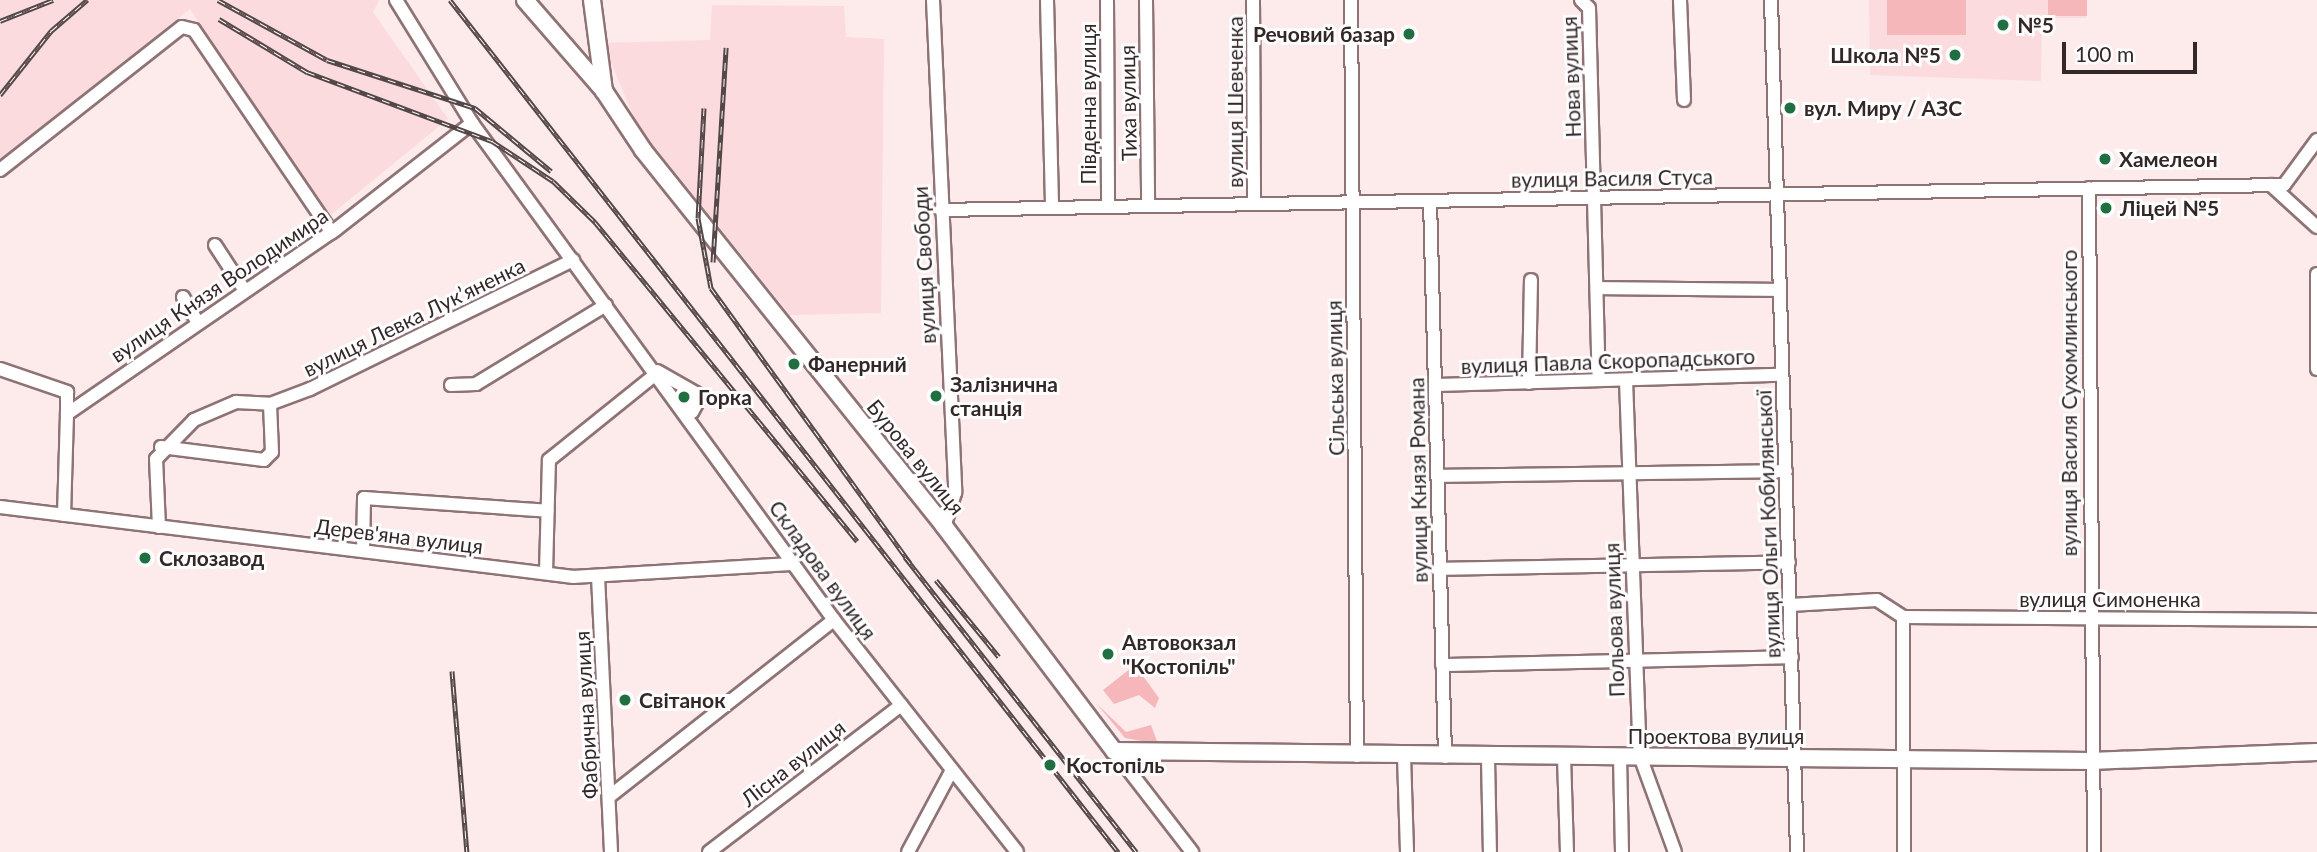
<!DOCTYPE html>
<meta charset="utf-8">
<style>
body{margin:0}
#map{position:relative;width:2317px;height:852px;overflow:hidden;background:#fdeaeb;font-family:Lato,sans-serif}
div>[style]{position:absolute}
.built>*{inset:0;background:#fbdbdd}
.green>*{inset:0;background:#f6b7bb;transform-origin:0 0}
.roads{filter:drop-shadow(2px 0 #8e7375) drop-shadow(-2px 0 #8e7375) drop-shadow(0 2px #8e7375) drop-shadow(0 -2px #8e7375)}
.minor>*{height:12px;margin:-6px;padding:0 6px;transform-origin:6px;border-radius:6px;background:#fff}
.major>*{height:16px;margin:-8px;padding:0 8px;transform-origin:8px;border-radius:8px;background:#fff}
.rail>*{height:5px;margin-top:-2.5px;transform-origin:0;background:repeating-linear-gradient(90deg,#fdfdfd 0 8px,#544748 0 16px);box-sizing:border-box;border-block:2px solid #544748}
.dots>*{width:19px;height:19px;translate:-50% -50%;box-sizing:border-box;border:4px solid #fdfdfd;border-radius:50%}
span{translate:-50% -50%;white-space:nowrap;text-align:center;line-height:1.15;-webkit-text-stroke:6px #fdfdfd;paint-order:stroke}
.poi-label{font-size:21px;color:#332728;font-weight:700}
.left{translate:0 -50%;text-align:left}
.right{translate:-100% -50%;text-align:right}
.street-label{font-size:21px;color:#332728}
.scale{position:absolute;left:2062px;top:42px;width:135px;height:32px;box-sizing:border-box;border:4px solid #332728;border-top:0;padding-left:9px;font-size:21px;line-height:24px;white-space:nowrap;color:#332728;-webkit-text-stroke:5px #fdfdfd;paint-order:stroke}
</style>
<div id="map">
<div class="built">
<i style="clip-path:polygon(0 0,379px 0,373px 12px,448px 119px,327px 218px,190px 9px,0 159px)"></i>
<i style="clip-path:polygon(1869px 0,2087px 0,2086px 18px,2042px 18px,2041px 81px,1870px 75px)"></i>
<i style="clip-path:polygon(712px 5px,844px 6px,846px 37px,884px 39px,881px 313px,790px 315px,637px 125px,603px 43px,710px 40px)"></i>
</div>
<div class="green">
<i style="left:1887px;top:0;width:79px;height:35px"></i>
<i style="left:2048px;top:0;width:39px;height:16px"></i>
<i style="clip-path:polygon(1135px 665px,1159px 698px,1155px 708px,1139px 695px,1114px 704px,1103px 690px)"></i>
<i style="clip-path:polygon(1097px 704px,1126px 732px,1151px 725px,1158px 744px,1125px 738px)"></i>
</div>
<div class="roads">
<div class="minor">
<i style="left:396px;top:0;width:145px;rotate:58.3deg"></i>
<i style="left:472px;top:123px;width:615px;rotate:53.93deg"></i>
<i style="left:834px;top:620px;width:295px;rotate:51.7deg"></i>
<i style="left:933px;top:0;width:493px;rotate:87.4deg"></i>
<i style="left:955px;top:493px;width:35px;rotate:108deg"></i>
<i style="left:1047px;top:0;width:208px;rotate:88.6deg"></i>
<i style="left:1107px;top:0;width:207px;rotate:89.7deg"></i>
<i style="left:1146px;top:0;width:206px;rotate:89.4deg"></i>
<i style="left:1253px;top:0;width:204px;rotate:89.7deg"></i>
<i style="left:1351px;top:0;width:756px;rotate:89.55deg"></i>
<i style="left:1581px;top:0;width:11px;rotate:45deg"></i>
<i style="left:1589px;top:8px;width:372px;rotate:88.5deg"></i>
<i style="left:1680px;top:0;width:100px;rotate:87.7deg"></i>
<i style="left:1771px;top:0;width:852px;rotate:88.25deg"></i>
<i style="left:0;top:170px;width:231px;rotate:-38.2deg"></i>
<i style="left:182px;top:27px;width:12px;rotate:14deg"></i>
<i style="left:194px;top:30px;width:245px;rotate:55.8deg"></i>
<i style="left:2271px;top:185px;width:62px;rotate:42.4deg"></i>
<i style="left:2089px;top:188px;width:664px;rotate:89.57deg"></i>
<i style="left:1430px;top:201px;width:556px;rotate:88.45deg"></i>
<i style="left:941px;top:210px;width:1343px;rotate:-1.07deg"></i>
<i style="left:2284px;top:185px;width:56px;rotate:-53.7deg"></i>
<i style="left:215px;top:245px;width:55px;rotate:56.9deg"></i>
<i style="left:2317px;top:274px;width:95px;rotate:90deg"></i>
<i style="left:1597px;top:288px;width:182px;rotate:0.6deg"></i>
<i style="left:183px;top:297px;width:30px;rotate:60deg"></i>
<i style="left:0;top:369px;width:71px;rotate:18.9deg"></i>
<i style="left:67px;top:392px;width:22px;rotate:90deg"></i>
<i style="left:657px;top:371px;width:51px;rotate:29.6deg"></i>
<i style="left:701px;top:396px;width:18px;rotate:119deg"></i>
<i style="left:692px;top:412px;width:13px;rotate:-151deg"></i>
<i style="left:1626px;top:380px;width:376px;rotate:87.9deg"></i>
<i style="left:1640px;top:756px;width:102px;rotate:70deg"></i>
<i style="left:1529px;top:383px;width:103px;rotate:-88.9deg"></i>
<i style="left:451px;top:385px;width:25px;rotate:-2deg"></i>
<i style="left:476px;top:384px;width:152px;rotate:-31.3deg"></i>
<i style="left:1435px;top:385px;width:347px;rotate:-1.7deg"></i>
<i style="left:161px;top:447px;width:104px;rotate:7.2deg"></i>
<i style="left:264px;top:460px;width:11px;rotate:-45deg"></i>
<i style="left:272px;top:452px;width:48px;rotate:-92.4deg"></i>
<i style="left:1437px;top:476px;width:349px;rotate:-0.8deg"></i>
<i style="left:0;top:507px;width:578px;rotate:6.95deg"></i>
<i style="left:574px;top:577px;width:220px;rotate:-3.4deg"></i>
<i style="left:64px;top:515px;width:101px;rotate:-88.3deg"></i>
<i style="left:67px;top:414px;width:325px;rotate:-34.5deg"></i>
<i style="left:335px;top:230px;width:174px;rotate:-38deg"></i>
<i style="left:159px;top:527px;width:68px;rotate:-92.5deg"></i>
<i style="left:156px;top:459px;width:54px;rotate:-45.7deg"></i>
<i style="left:194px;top:420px;width:46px;rotate:-23.2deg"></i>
<i style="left:236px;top:402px;width:34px;rotate:3deg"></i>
<i style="left:270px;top:404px;width:43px;rotate:-20.6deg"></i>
<i style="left:310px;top:389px;width:293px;rotate:-26.1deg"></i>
<i style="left:363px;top:551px;width:53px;rotate:-88.9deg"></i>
<i style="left:364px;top:498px;width:184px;rotate:4deg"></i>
<i style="left:1439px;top:569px;width:350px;rotate:-1.1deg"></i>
<i style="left:546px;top:573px;width:113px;rotate:-88.5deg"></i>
<i style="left:549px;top:460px;width:137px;rotate:-38.8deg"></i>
<i style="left:598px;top:576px;width:276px;rotate:87.3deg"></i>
<i style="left:1790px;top:605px;width:87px;rotate:-3.3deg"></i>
<i style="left:1877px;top:600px;width:31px;rotate:33deg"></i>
<i style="left:1903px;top:617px;width:414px;rotate:0.4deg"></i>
<i style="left:1903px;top:617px;width:235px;rotate:89.8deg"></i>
<i style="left:1442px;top:665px;width:350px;rotate:-1.3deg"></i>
<i style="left:1114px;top:751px;width:128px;rotate:52.3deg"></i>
<i style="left:1404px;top:756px;width:96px;rotate:88.2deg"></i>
<i style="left:1620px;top:756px;width:96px;rotate:88.8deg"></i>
<i style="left:1564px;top:757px;width:95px;rotate:88.2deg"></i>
<i style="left:1488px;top:759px;width:93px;rotate:88.8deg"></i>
<i style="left:610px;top:796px;width:285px;rotate:-38.2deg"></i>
<i style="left:709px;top:852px;width:242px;rotate:-37.4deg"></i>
<i style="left:908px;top:852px;width:93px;rotate:-61.8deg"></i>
</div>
<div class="major">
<i style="left:525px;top:0;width:121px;rotate:49deg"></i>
<i style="left:604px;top:91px;width:71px;rotate:56.5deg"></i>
<i style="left:643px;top:150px;width:482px;rotate:51.3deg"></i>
<i style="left:944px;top:526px;width:282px;rotate:52.9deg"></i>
<i style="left:1114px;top:751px;width:977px;rotate:0.59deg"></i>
<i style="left:2091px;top:761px;width:226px;rotate:-2.3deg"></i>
<i style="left:592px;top:0;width:92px;rotate:82.5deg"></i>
</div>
</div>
<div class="rail">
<i style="left:218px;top:0;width:124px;rotate:28.8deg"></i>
<i style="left:327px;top:60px;width:156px;rotate:18deg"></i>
<i style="left:475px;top:108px;width:99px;rotate:39.7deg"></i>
<i style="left:450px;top:0;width:1083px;rotate:51.9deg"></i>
<i style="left:219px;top:19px;width:103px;rotate:31.1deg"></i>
<i style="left:307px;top:72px;width:197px;rotate:20.5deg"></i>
<i style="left:492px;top:141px;width:73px;rotate:33.3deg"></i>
<i style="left:553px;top:181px;width:59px;rotate:44.3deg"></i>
<i style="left:595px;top:222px;width:413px;rotate:50.6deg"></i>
<i style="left:0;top:21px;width:57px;rotate:-21.6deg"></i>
<i style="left:0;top:95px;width:82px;rotate:-51.4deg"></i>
<i style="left:51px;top:31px;width:48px;rotate:-40.7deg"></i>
<i style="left:704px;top:108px;width:110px;rotate:93.1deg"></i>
<i style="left:698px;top:218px;width:71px;rotate:79.5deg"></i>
<i style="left:711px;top:288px;width:339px;rotate:54.1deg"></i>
<i style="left:713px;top:262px;width:215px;rotate:-86.5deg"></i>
<i style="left:905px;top:557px;width:375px;rotate:51.9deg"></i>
<i style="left:936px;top:580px;width:99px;rotate:50.7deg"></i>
<i style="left:452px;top:671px;width:182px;rotate:85.3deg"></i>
</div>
<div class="dots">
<i style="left:2003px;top:25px;background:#1f6f40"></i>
<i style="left:1409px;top:34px;background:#1f6f40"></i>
<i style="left:1955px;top:55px;background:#1f6f40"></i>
<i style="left:1790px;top:108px;background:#1f6f40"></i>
<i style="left:2105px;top:159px;background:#1f6f40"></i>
<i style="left:2106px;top:208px;background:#1f6f40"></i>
<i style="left:794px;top:364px;background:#1f6f40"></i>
<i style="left:936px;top:396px;background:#1f6f40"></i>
<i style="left:684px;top:397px;background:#1f6f40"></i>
<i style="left:145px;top:558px;background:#1f6f40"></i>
<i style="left:1108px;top:654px;background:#1f6f40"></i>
<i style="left:625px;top:700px;background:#1f6f40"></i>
<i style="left:1050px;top:765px;background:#1f6f40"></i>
</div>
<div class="poi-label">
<span class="left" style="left:2017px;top:25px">№5</span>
<span class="right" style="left:1395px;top:34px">Речовий базар</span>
<span class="right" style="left:1941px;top:55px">Школа №5</span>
<span class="left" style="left:1804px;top:108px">вул. Миру / АЗС</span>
<span class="left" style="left:2119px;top:159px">Хамелеон</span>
<span class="left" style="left:2120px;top:208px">Ліцей №5</span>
<span class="left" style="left:808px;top:364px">Фанерний</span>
<span class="left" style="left:950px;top:396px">Залізнична<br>станція</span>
<span class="left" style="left:698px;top:397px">Горка</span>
<span class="left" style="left:159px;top:558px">Склозавод</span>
<span class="left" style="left:1122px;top:654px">Автовокзал<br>"Костопіль"</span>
<span class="left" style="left:639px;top:700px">Світанок</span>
<span class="left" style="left:1066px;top:765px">Костопіль</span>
</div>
<div class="street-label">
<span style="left:1571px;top:77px;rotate:-92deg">Нова вулиця</span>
<span style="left:1235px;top:102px;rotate:-90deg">вулиця Шевченка</span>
<span style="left:1128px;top:103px;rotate:-91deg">Тиха вулиця</span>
<span style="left:1088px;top:104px;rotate:-90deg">Південна вулиця</span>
<span style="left:1612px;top:178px;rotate:-1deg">вулиця Василя Стуса</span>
<span style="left:924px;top:265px;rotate:-93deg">вулиця Свободи</span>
<span style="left:219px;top:285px;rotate:-34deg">вулиця Князя Володимира</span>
<span style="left:414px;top:317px;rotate:-26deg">вулиця Левка Лукʼяненка</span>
<span style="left:1608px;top:361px;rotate:-2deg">вулиця Павла Скоропадського</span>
<span style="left:1335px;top:378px;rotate:-91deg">Сільська вулиця</span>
<span style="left:2069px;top:403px;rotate:-90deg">вулиця Василя Сухомлинського</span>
<span style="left:916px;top:457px;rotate:51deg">Бурова вулиця</span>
<span style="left:1418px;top:480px;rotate:-91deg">вулиця Князя Романа</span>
<span style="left:1768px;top:524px;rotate:-92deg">вулиця Ольги Кобилянської</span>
<span style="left:399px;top:536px;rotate:7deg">Дерев'яна вулиця</span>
<span style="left:823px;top:570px;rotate:54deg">Складова вулиця</span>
<span style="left:2110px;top:599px">вулиця Симоненка</span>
<span style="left:1614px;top:620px;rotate:-92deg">Польова вулиця</span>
<span style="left:586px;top:715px;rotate:-93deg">Фабрична вулиця</span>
<span style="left:1716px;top:736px">Проектова вулиця</span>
<span style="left:793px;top:763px;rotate:-38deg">Лісна вулиця</span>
</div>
<div class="scale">100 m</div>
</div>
